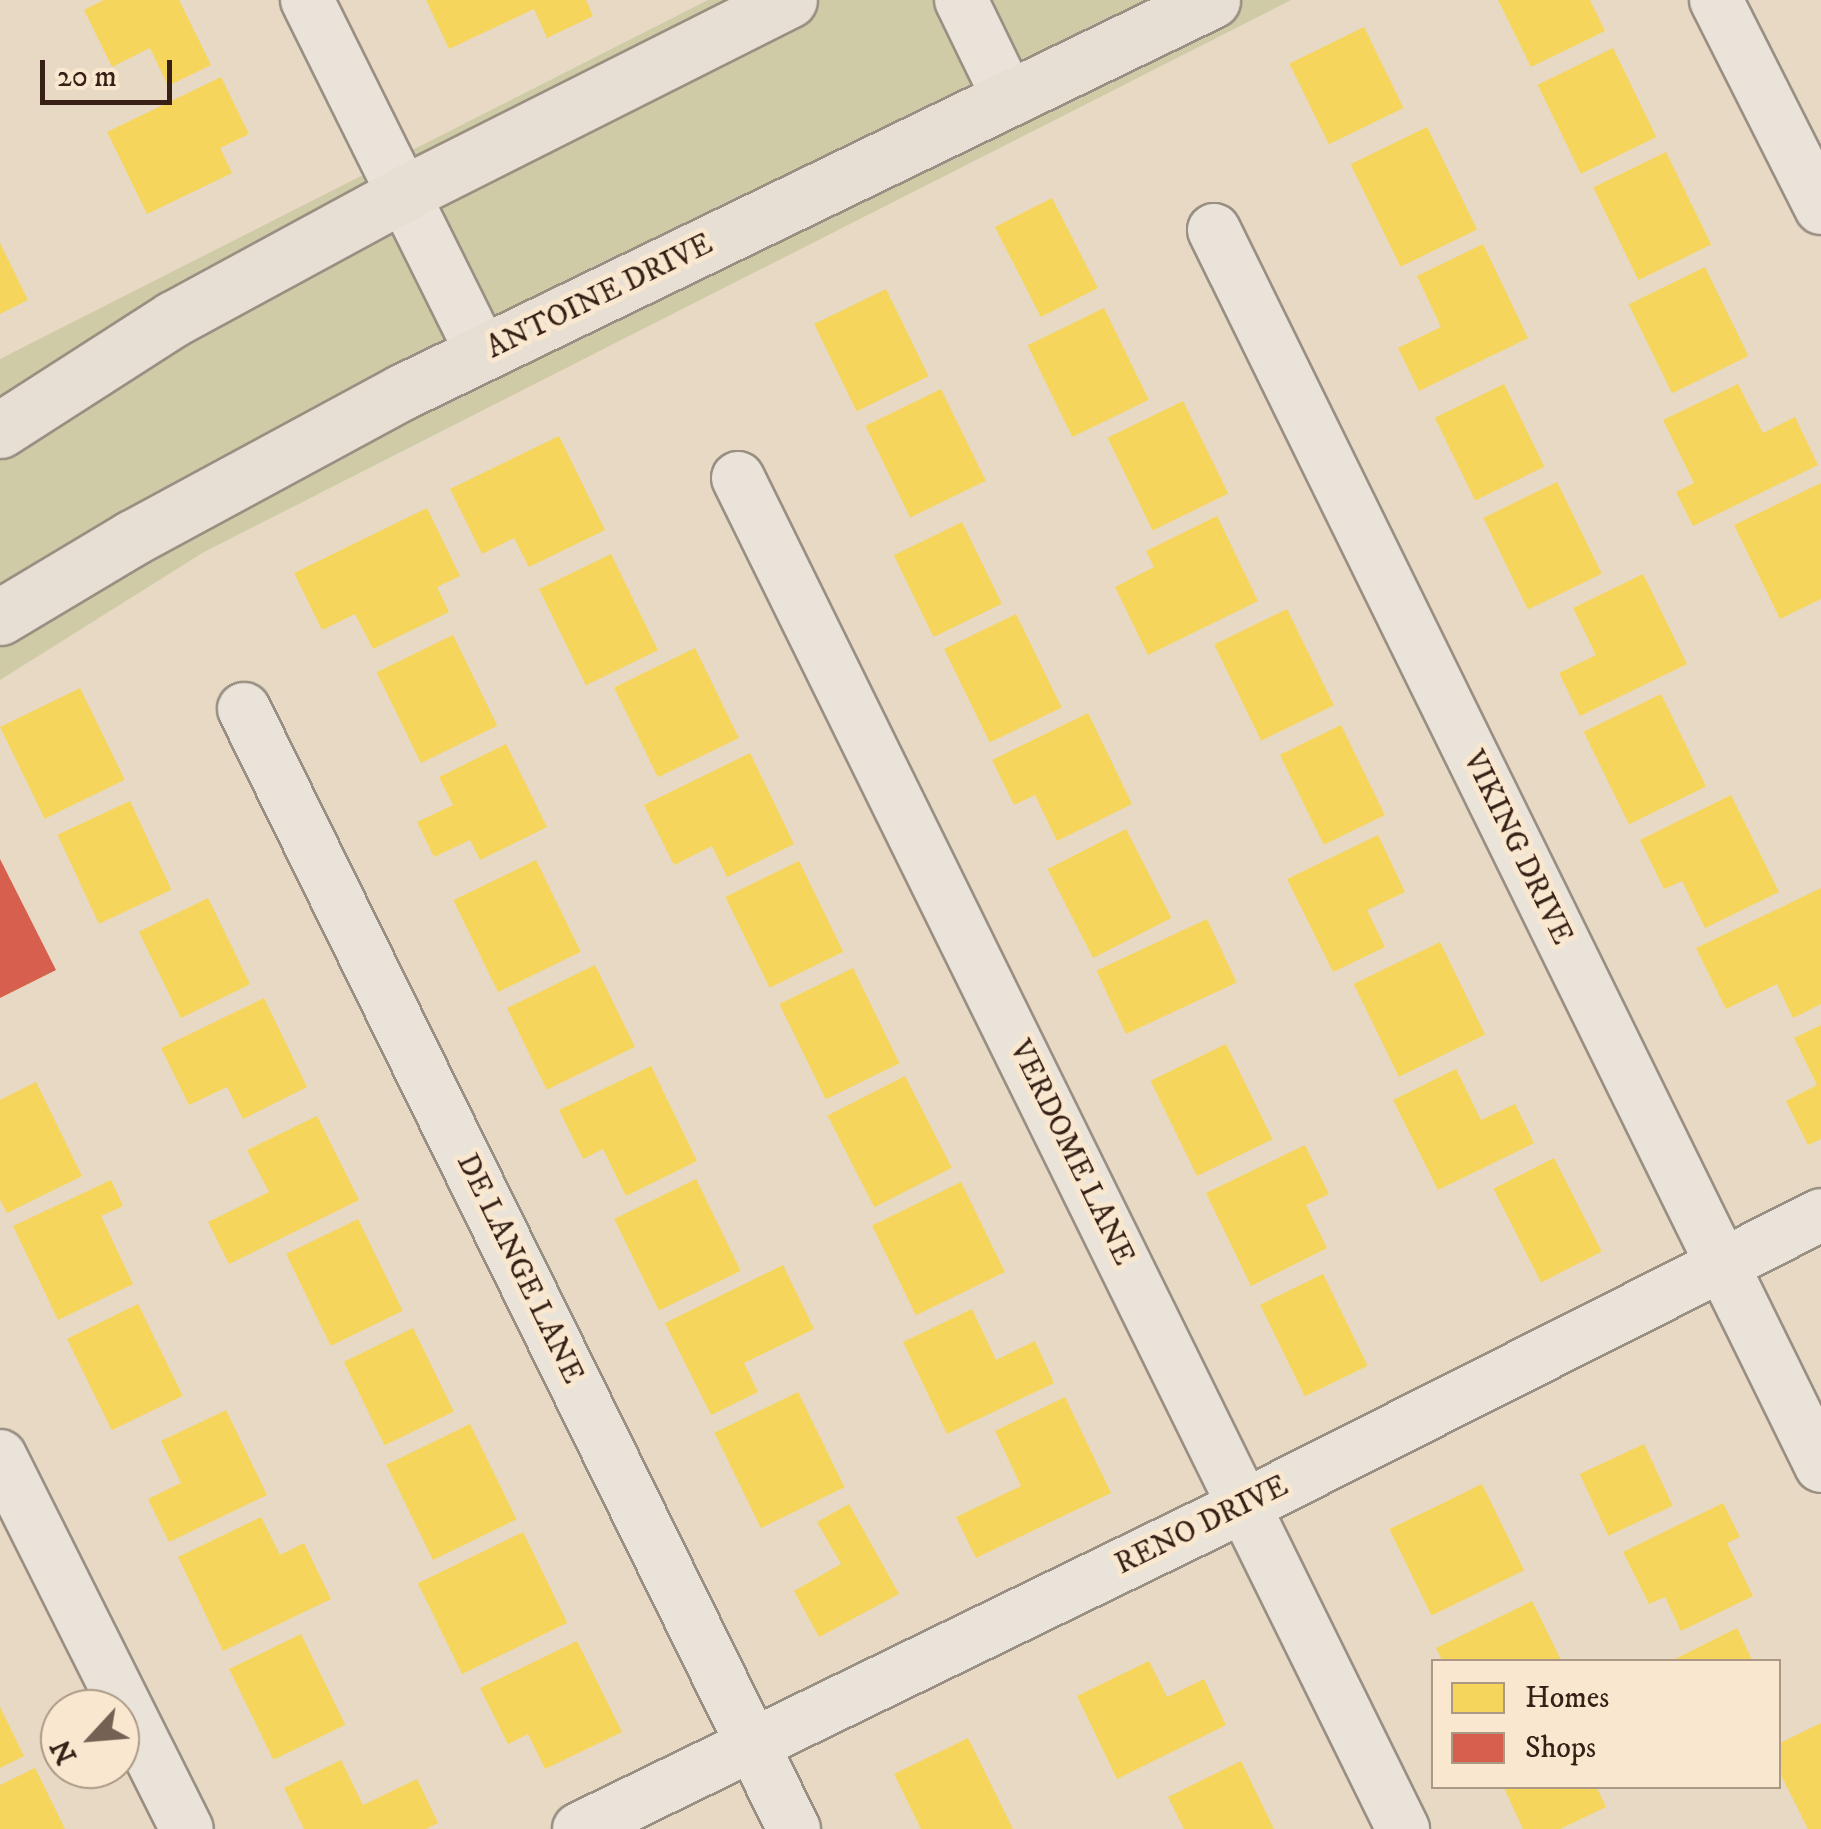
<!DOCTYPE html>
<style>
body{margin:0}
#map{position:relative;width:1821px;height:1829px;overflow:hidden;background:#e7d9c4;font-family:"IM FELL DW Pica",serif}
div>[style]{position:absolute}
.green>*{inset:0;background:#cfcba6}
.homes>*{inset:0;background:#f6d55c;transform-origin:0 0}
.shops>*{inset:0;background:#d6604d}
.roads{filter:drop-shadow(2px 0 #998f82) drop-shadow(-2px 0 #998f82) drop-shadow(0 2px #998f82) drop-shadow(0 -2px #998f82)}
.minor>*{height:52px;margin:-26px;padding:0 26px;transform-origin:26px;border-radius:26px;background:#eae3d9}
.major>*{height:55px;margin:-27.5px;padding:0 27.5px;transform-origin:27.5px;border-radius:27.5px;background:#e7dfd3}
span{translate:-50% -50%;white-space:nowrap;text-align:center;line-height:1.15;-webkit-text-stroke:10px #f9e8cf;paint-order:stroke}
.street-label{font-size:30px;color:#382017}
.legend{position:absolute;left:1431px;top:1659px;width:350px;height:130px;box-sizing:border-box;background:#f9e8cf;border:2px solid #ac9885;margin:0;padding:12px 18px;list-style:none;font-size:30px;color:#382017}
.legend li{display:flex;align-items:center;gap:20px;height:50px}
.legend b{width:50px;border:2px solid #ac9885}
.north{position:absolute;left:40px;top:1689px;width:100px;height:100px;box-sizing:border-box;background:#f9e8cf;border:2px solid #ac9885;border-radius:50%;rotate:244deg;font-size:28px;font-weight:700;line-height:40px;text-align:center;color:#382017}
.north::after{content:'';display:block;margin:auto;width:35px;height:45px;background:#756154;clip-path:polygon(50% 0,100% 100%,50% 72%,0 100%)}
.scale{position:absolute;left:40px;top:60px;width:132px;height:45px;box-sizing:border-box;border:5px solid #382017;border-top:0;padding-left:12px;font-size:30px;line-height:35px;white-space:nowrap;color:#382017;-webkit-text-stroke:8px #f9e8cf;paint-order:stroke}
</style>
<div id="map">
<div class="green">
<i style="clip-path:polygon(708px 0,1291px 0,204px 552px,0 680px,0 359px)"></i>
</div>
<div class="homes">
<i style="clip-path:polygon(104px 0,179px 0,211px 65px,168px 86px,150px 48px,112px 67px,84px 10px)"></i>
<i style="clip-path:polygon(426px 0,586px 0,593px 16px,547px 38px,534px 9px,449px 49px)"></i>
<i style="clip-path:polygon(1498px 0,1590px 0,1605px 31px,1531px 67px)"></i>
<i style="left:1364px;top:27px;width:90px;height:83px;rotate:64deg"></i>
<i style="left:1613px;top:48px;width:99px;height:84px;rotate:64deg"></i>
<i style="clip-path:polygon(221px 77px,249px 134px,220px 148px,232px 173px,147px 214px,107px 132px)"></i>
<i style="left:1427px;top:127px;width:114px;height:85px;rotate:64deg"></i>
<i style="left:1666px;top:152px;width:103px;height:81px;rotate:64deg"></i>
<i style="left:1052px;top:198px;width:101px;height:64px;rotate:63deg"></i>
<i style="clip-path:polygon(0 243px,28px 300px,0 314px)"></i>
<i style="clip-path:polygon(1483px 244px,1528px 338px,1419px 391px,1398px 348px,1441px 327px,1417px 276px)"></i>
<i style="left:1705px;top:267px;width:99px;height:85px;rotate:64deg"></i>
<i style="left:886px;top:289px;width:97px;height:80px;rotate:64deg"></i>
<i style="left:1104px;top:308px;width:102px;height:85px;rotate:64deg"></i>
<i style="left:1504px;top:384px;width:92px;height:77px;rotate:64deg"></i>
<i style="clip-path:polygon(1738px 384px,1763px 433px,1795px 417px,1818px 465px,1693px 526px,1676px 492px,1694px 483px,1663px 420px)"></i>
<i style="left:941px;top:389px;width:102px;height:84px;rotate:64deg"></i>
<i style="left:1183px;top:401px;width:103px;height:84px;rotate:64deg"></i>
<i style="clip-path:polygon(559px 436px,605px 530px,529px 567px,514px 538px,482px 554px,450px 489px)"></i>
<i style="left:1557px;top:482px;width:102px;height:82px;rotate:64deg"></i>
<i style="clip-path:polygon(1821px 483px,1821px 599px,1780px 619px,1734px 525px)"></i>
<i style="clip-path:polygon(427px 508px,460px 576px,437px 587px,449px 612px,373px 649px,355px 614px,322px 630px,294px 573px)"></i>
<i style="clip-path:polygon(1217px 516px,1258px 601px,1148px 655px,1115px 587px,1154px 567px,1146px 551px)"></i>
<i style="left:962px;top:522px;width:91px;height:76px;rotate:64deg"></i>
<i style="left:611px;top:554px;width:107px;height:80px;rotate:64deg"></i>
<i style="clip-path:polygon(1643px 574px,1687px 664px,1580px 716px,1559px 673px,1596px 655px,1573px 608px)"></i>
<i style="left:1287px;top:609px;width:107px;height:81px;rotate:64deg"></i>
<i style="left:1016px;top:614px;width:104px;height:80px;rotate:64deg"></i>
<i style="left:453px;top:635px;width:101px;height:85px;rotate:64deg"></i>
<i style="left:695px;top:648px;width:100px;height:90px;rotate:64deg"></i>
<i style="left:80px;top:688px;width:102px;height:89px;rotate:64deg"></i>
<i style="left:1661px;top:694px;width:103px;height:86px;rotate:64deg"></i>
<i style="clip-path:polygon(1088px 713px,1132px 804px,1057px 841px,1035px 795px,1014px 805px,992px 760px)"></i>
<i style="left:1341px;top:725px;width:100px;height:68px;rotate:64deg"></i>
<i style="clip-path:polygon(506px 744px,547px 827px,480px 860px,470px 840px,434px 857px,417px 822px,453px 805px,439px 777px)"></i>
<i style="clip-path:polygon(750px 753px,794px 844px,727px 877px,712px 846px,674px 865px,644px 805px)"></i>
<i style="clip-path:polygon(1731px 795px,1779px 892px,1705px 928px,1682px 881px,1664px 889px,1640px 840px)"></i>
<i style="left:130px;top:801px;width:98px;height:80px;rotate:65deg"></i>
<i style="left:1126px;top:829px;width:100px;height:88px;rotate:63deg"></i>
<i style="clip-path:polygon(1378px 835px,1405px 892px,1367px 910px,1385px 947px,1333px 972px,1287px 879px)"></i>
<i style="left:536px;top:860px;width:102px;height:92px;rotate:64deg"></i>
<i style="left:799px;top:861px;width:101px;height:82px;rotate:64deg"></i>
<i style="clip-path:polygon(1821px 888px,1821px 1004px,1793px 1018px,1777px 984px,1726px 1009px,1696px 948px)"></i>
<i style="left:208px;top:898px;width:96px;height:77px;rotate:64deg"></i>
<i style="left:1207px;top:919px;width:70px;height:122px;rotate:65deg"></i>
<i style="left:1440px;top:942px;width:103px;height:96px;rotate:64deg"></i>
<i style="left:595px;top:965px;width:91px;height:98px;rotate:64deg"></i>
<i style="left:853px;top:968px;width:106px;height:82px;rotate:64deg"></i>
<i style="clip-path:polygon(264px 998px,307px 1087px,243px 1119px,227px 1087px,189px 1105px,161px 1048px)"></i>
<i style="clip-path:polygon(1821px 1025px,1821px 1139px,1808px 1145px,1786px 1101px,1817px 1085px,1794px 1038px)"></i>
<i style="left:1226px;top:1044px;width:106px;height:84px;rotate:64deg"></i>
<i style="clip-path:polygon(651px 1066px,697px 1161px,626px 1196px,603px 1149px,583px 1159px,559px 1110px)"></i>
<i style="clip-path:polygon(1456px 1069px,1481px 1120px,1515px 1104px,1534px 1143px,1438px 1190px,1393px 1100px)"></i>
<i style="left:905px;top:1076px;width:103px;height:87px;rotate:63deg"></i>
<i style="clip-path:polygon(36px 1082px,82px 1176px,7px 1213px,0 1200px,0 1100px)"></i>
<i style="clip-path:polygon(317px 1116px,359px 1200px,229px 1264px,208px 1222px,269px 1192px,247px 1150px)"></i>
<i style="clip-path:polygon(1305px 1145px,1329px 1194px,1306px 1205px,1327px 1248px,1251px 1286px,1206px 1193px)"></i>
<i style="left:1554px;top:1158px;width:105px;height:68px;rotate:63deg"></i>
<i style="left:696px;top:1179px;width:102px;height:91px;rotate:64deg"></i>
<i style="clip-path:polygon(111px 1180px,123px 1206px,101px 1216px,133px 1284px,58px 1320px,13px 1226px)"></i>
<i style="left:961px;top:1182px;width:100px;height:99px;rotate:64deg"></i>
<i style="left:358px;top:1219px;width:102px;height:80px;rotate:64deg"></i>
<i style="clip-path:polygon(783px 1265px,814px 1329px,744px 1363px,758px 1392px,711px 1415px,665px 1323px)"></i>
<i style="left:1323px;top:1274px;width:102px;height:70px;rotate:64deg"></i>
<i style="left:138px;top:1304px;width:102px;height:79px;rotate:64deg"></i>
<i style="clip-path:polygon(972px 1309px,996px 1360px,1035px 1341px,1054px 1383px,947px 1434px,903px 1342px)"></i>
<i style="left:413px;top:1328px;width:93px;height:77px;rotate:64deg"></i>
<i style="left:798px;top:1392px;width:106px;height:93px;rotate:64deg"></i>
<i style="clip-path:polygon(1065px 1397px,1111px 1493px,976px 1558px,956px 1517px,1021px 1486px,995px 1431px)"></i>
<i style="clip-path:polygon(226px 1410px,267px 1495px,169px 1542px,148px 1499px,181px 1483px,161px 1441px)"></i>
<i style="left:470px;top:1424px;width:106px;height:93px;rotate:64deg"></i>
<i style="left:1644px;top:1444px;width:68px;height:71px;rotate:65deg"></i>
<i style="left:1482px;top:1484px;width:96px;height:103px;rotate:64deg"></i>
<i style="clip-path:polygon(1723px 1503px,1740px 1537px,1727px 1543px,1753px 1596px,1681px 1631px,1665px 1597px,1649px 1604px,1623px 1552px)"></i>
<i style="clip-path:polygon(849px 1504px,899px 1594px,819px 1637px,794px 1591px,841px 1564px,817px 1522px)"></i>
<i style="clip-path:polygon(261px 1517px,280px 1555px,304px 1543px,331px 1599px,223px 1651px,178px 1557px)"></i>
<i style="left:523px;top:1532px;width:101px;height:117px;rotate:64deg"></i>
<i style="clip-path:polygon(1532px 1601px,1562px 1662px,1443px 1662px,1436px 1648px)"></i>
<i style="clip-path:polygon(1737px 1628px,1753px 1662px,1669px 1662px)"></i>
<i style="left:301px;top:1634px;width:101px;height:80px;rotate:64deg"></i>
<i style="clip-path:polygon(577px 1641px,622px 1732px,545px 1769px,528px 1734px,508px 1744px,480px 1688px)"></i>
<i style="clip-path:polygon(1149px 1661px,1167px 1697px,1204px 1679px,1226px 1725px,1117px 1779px,1077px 1696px)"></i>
<i style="clip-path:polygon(0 1707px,24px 1756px,0 1768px)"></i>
<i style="clip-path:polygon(1821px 1723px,1821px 1829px,1808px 1829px,1778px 1769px,1778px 1744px)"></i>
<i style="clip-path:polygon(968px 1738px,1013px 1829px,921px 1829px,894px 1774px)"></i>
<i style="clip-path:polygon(341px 1760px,363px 1805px,417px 1779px,438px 1823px,426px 1829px,304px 1829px,284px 1788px)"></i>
<i style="clip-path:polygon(1241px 1761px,1274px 1829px,1184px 1829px,1168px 1797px)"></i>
<i style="clip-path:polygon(35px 1768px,65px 1829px,0 1829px,0 1785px)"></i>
<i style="clip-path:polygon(1503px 1786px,1596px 1786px,1606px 1807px,1560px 1829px,1523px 1829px)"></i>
</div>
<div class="shops">
<i style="clip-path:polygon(0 859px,56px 970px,0 998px)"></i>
</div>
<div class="roads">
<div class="minor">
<i style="left:307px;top:0;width:395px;rotate:63.6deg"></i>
<i style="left:961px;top:0;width:110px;rotate:64.1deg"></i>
<i style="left:1716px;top:0;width:233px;rotate:63.2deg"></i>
<i style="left:1214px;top:230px;width:1377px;rotate:63.84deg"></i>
<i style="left:738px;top:478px;width:1506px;rotate:63.79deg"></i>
<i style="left:244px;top:709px;width:1248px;rotate:63.85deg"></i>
<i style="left:0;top:1456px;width:417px;rotate:63.4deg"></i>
<i style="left:579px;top:1829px;width:739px;rotate:-25.91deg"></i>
<i style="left:1244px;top:1506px;width:646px;rotate:-26.76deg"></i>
</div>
<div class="major">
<i style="left:0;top:430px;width:206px;rotate:-32.7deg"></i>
<i style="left:173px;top:319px;width:262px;rotate:-28.5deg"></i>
<i style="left:403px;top:194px;width:432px;rotate:-26.7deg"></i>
<i style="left:0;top:617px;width:154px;rotate:-30.9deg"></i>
<i style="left:132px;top:538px;width:307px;rotate:-28.4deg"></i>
<i style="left:402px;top:392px;width:900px;rotate:-25.82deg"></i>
</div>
</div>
<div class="street-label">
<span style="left:600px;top:297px;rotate:-26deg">ANTOINE DRIVE</span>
<span style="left:1517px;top:848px;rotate:64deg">VIKING DRIVE</span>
<span style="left:1071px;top:1153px;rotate:64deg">VERDOME LANE</span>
<span style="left:519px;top:1269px;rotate:64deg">DE LANGE LANE</span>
<span style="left:1202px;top:1526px;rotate:-26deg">RENO DRIVE</span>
</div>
<ul class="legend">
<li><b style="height:28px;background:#f6d55c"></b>Homes</li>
<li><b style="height:28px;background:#d6604d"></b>Shops</li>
</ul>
<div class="north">N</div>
<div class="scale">20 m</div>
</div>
